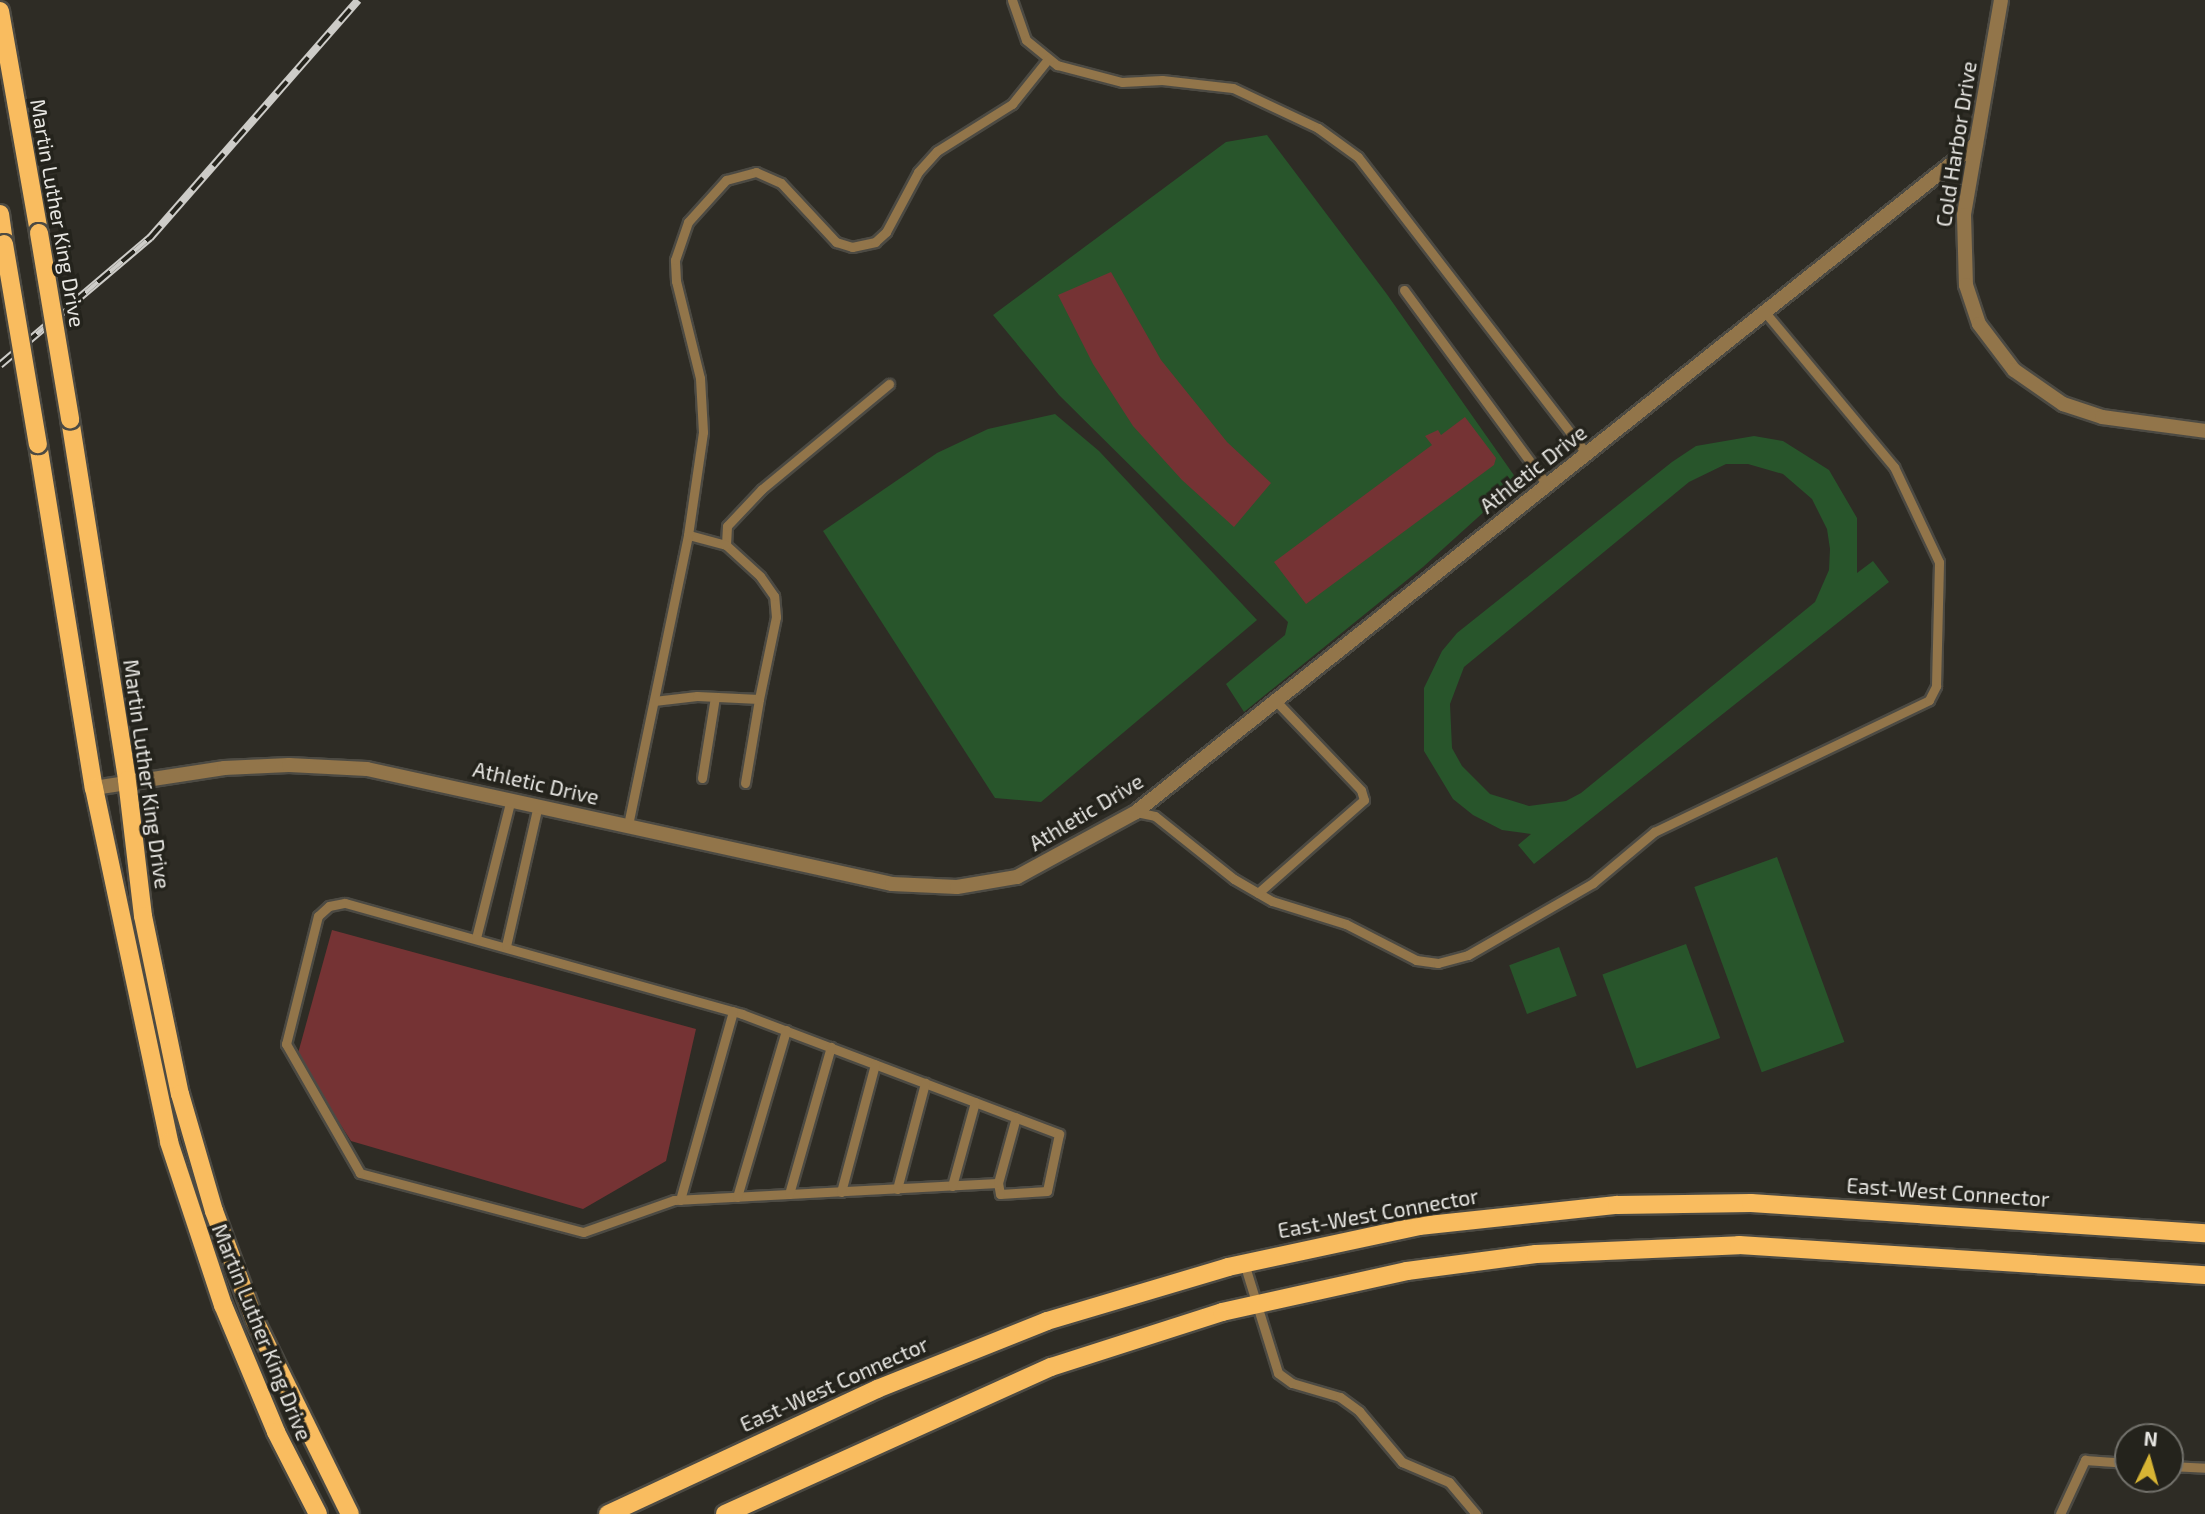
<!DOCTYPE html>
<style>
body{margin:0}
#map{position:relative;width:2205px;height:1514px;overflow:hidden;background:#2e2c25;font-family:"Exo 2",sans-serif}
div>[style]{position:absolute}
.green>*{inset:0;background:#28552b;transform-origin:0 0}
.building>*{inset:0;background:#753334}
.roads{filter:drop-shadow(2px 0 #4c4a43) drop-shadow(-2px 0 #4c4a43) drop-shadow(0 2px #4c4a43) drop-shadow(0 -2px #4c4a43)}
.service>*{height:9px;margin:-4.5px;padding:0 4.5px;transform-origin:4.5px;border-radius:4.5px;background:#92754a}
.minor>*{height:14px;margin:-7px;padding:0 7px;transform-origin:7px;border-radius:7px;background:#92754a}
.primary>*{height:18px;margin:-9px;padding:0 9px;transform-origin:9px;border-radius:9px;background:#f9bc5f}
.rail>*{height:8px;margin-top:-4px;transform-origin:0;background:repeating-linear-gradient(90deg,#24231c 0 16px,#cdccc8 0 32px);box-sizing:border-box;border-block:2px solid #cdccc8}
.bridges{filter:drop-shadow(2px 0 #4c4a43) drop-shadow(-2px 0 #4c4a43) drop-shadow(0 2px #4c4a43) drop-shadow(0 -2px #4c4a43)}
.primary-bridge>*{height:18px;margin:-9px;padding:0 9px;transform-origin:9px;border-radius:9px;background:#f9bc5f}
span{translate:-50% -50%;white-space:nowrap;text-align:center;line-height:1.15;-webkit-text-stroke:7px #24231c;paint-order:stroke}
.street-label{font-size:21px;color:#e7e6e2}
.north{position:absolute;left:2114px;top:1423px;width:70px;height:70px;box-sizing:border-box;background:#24231c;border:2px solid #72716b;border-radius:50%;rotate:5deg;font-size:19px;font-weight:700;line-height:28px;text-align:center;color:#e7e6e2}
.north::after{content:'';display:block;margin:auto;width:24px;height:32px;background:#d7b434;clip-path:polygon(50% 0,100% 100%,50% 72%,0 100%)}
</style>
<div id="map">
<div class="green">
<i style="clip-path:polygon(1267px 135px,1386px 293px,1518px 481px,1423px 567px,1244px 712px,1226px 684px,1285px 635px,1288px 622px,1059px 395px,993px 315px,1226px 142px)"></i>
<i style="clip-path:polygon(1055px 414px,1099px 451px,1257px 620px,1041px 802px,995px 798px,823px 531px,937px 453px,988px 429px)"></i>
<i style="clip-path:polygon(evenodd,1754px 436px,1783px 441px,1829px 470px,1857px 518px,1857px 573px,1873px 561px,1889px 582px,1534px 864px,1518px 845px,1531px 834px,1502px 830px,1473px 815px,1453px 799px,1424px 751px,1424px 688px,1442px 651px,1457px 633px,1672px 462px,1696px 446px,1754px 436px,1726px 464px,1748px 464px,1783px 474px,1812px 499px,1827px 529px,1830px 549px,1829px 570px,1815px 602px,1581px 793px,1566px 801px,1529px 806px,1490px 794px,1462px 766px,1452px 748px,1450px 704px,1464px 667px,1689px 482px,1726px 464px)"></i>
<i style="left:1777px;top:857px;width:197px;height:88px;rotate:70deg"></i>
<i style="left:1686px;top:944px;width:100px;height:89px;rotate:70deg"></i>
<i style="left:1559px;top:947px;width:52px;height:53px;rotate:70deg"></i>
</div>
<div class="building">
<i style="clip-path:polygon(1111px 272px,1161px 360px,1227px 442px,1271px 483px,1234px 527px,1182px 480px,1133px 426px,1093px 364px,1058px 295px)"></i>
<i style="clip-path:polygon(1465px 417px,1496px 458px,1494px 465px,1306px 604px,1274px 562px,1432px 445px,1425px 436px,1438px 430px,1441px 435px)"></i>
<i style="clip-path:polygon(332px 930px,696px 1029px,666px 1161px,583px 1209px,351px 1141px,297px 1057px)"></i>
</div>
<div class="roads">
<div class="service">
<i style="left:1012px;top:0;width:42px;rotate:70.7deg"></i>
<i style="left:1026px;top:40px;width:40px;rotate:39deg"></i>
<i style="left:1057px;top:65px;width:67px;rotate:14.7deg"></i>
<i style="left:1122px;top:82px;width:40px;rotate:-2.9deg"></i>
<i style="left:1162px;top:80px;width:71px;rotate:6.4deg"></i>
<i style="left:1233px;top:88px;width:94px;rotate:25.2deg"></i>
<i style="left:1318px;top:128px;width:49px;rotate:35.9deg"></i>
<i style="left:1358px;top:157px;width:375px;rotate:52.4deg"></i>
<i style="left:1404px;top:290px;width:242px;rotate:53.7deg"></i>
<i style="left:726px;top:545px;width:19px;rotate:-87deg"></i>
<i style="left:727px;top:526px;width:51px;rotate:-46.6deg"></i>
<i style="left:762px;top:489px;width:165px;rotate:-39.6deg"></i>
<i style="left:654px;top:701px;width:43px;rotate:-6.6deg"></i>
<i style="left:697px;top:696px;width:62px;rotate:2.8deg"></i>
<i style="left:759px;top:699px;width:84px;rotate:-78.3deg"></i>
<i style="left:776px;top:617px;width:21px;rotate:-95deg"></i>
<i style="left:774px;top:596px;width:24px;rotate:-125deg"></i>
<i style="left:760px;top:576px;width:46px;rotate:-137.6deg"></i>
<i style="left:726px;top:545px;width:39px;rotate:-165deg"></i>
<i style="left:702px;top:778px;width:82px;rotate:-80.9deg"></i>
<i style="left:745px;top:783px;width:85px;rotate:-80.5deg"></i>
<i style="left:1136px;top:812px;width:19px;rotate:12deg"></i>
<i style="left:1155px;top:816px;width:101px;rotate:38.6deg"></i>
<i style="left:1234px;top:879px;width:44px;rotate:30.1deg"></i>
<i style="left:1272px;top:901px;width:77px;rotate:17.3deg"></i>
<i style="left:1346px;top:924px;width:79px;rotate:27.2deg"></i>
<i style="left:1416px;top:960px;width:22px;rotate:8deg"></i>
<i style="left:1438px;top:963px;width:31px;rotate:-15deg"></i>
<i style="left:1468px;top:955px;width:144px;rotate:-29.9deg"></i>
<i style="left:1593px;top:883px;width:80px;rotate:-39.9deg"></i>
<i style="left:1654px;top:832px;width:305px;rotate:-25.6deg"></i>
<i style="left:1929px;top:700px;width:16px;rotate:-63deg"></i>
<i style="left:1936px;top:686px;width:124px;rotate:-88.6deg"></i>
<i style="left:1939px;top:562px;width:105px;rotate:-115.3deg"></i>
<i style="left:1894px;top:467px;width:202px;rotate:-129.8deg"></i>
<i style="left:628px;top:825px;width:296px;rotate:-78.3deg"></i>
<i style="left:688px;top:535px;width:104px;rotate:-81.7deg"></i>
<i style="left:703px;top:432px;width:54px;rotate:-93.2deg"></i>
<i style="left:700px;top:378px;width:100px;rotate:-103.9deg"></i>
<i style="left:676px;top:281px;width:21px;rotate:-93deg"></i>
<i style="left:675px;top:260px;width:40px;rotate:-71.1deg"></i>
<i style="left:688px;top:222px;width:57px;rotate:-47.9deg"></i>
<i style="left:726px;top:180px;width:31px;rotate:-15deg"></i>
<i style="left:756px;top:172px;width:27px;rotate:24deg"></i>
<i style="left:781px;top:183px;width:81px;rotate:47deg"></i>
<i style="left:836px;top:242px;width:17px;rotate:17deg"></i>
<i style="left:852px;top:247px;width:24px;rotate:-12deg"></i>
<i style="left:875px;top:242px;width:15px;rotate:-42deg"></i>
<i style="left:886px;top:232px;width:68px;rotate:-61.9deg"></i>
<i style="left:918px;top:172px;width:28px;rotate:-48deg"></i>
<i style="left:937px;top:151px;width:89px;rotate:-32.1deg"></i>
<i style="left:1012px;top:104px;width:58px;rotate:-51.3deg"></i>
<i style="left:1258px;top:893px;width:141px;rotate:-41.3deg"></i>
<i style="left:1364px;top:800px;width:10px;rotate:-107deg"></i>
<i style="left:1361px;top:790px;width:123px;rotate:-133.7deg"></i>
<i style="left:345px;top:903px;width:412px;rotate:15.6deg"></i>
<i style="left:742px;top:1014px;width:339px;rotate:20.7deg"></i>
<i style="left:1059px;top:1134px;width:58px;rotate:101.9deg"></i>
<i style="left:1047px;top:1191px;width:47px;rotate:176.3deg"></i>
<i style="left:1000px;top:1194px;width:11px;rotate:-100deg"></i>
<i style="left:998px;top:1183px;width:324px;rotate:177deg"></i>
<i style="left:674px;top:1200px;width:96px;rotate:160.6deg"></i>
<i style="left:583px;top:1232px;width:231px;rotate:-165.2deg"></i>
<i style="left:360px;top:1173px;width:149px;rotate:-119.8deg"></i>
<i style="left:286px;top:1044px;width:132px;rotate:-76deg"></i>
<i style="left:318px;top:916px;width:15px;rotate:-42deg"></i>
<i style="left:329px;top:906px;width:16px;rotate:-11deg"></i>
<i style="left:476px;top:938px;width:143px;rotate:-75.9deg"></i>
<i style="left:506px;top:946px;width:145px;rotate:-77.2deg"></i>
<i style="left:998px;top:1183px;width:68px;rotate:-74.7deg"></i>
<i style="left:952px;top:1186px;width:87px;rotate:-74.7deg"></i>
<i style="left:897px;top:1189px;width:110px;rotate:-75.2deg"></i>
<i style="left:841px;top:1192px;width:132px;rotate:-75.1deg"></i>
<i style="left:789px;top:1194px;width:153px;rotate:-74.1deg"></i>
<i style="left:737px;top:1197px;width:174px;rotate:-73.6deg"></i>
<i style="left:680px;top:1200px;width:196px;rotate:-74.3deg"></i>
<i style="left:1244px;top:1263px;width:115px;rotate:72.8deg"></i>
<i style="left:1278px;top:1373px;width:17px;rotate:36deg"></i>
<i style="left:1292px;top:1383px;width:50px;rotate:16.3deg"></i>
<i style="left:1340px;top:1397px;width:24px;rotate:36deg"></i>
<i style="left:1359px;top:1411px;width:67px;rotate:49.9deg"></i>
<i style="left:1402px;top:1462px;width:51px;rotate:23.1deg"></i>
<i style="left:1449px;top:1482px;width:42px;rotate:49.8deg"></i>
<i style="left:2170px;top:1466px;width:35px;rotate:3deg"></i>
<i style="left:2060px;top:1514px;width:60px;rotate:-65.2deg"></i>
<i style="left:2085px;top:1460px;width:43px;rotate:4deg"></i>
</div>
<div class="minor">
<i style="left:2001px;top:0;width:218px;rotate:99.8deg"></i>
<i style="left:1964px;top:215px;width:70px;rotate:88.4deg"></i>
<i style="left:1966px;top:285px;width:41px;rotate:71.6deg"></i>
<i style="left:1979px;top:324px;width:58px;rotate:52.7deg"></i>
<i style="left:2014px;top:370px;width:60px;rotate:34.8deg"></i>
<i style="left:2063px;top:404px;width:41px;rotate:18.4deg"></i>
<i style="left:2102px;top:417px;width:104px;rotate:7.7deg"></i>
<i style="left:94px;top:788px;width:132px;rotate:-8.7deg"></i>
<i style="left:224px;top:768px;width:65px;rotate:-2.6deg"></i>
<i style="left:289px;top:765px;width:78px;rotate:2.9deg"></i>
<i style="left:367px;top:769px;width:537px;rotate:12.36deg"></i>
<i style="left:892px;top:884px;width:65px;rotate:2.6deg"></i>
<i style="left:957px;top:887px;width:61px;rotate:-9.5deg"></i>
<i style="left:1017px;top:877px;width:136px;rotate:-28.6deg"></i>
<i style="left:1136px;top:812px;width:1073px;rotate:-38.49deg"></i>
</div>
<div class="primary">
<i style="left:0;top:11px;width:225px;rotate:80deg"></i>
<i style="left:0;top:214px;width:30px;rotate:82deg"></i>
<i style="left:70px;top:419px;width:365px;rotate:81deg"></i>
<i style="left:127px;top:780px;width:137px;rotate:83.3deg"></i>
<i style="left:143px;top:916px;width:182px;rotate:78.3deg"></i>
<i style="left:180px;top:1094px;width:122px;rotate:73.8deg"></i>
<i style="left:214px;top:1211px;width:117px;rotate:69.6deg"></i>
<i style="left:255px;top:1321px;width:215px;rotate:63.8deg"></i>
<i style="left:38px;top:444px;width:349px;rotate:80.8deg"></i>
<i style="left:94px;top:788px;width:362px;rotate:78deg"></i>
<i style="left:169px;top:1142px;width:172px;rotate:71.7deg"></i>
<i style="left:223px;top:1305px;width:138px;rotate:67.3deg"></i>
<i style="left:276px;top:1432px;width:92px;rotate:62.9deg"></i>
<i style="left:608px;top:1514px;width:297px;rotate:-24.9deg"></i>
<i style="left:877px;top:1389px;width:183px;rotate:-21.8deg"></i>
<i style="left:1047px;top:1321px;width:189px;rotate:-16.6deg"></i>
<i style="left:1228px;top:1267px;width:195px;rotate:-12.1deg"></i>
<i style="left:1419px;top:1226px;width:199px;rotate:-6.1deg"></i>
<i style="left:1617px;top:1205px;width:134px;rotate:-0.9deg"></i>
<i style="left:1751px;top:1203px;width:455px;rotate:3.8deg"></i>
<i style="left:725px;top:1514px;width:358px;rotate:-24.3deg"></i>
<i style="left:1051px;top:1367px;width:180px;rotate:-17.8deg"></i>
<i style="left:1222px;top:1312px;width:189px;rotate:-12.5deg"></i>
<i style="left:1407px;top:1271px;width:130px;rotate:-7.5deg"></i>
<i style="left:1536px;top:1254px;width:203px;rotate:-2.5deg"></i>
<i style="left:1739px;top:1245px;width:467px;rotate:3.7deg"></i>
</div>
</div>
<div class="rail">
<i style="left:0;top:365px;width:197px;rotate:-40.3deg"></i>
<i style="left:150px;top:238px;width:316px;rotate:-48.8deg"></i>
</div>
<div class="bridges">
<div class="primary-bridge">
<i style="left:39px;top:233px;width:189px;rotate:80.5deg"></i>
<i style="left:4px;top:244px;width:203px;rotate:80.4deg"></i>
</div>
</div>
<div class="street-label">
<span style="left:1956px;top:144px;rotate:-81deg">Cold Harbor Drive</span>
<span style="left:58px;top:213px;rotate:80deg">Martin Luther King Drive</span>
<span style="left:1533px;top:469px;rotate:-38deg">Athletic Drive</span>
<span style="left:147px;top:774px;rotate:82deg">Martin Luther King Drive</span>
<span style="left:536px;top:783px;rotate:13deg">Athletic Drive</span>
<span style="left:1086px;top:812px;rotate:-31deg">Athletic Drive</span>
<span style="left:1948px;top:1192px;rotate:4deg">East-West Connector</span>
<span style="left:1378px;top:1213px;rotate:-10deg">East-West Connector</span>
<span style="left:262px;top:1332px;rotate:68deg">Martin Luther King Drive</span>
<span style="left:834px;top:1384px;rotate:-24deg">East-West Connector</span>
</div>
<div class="north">N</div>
</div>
